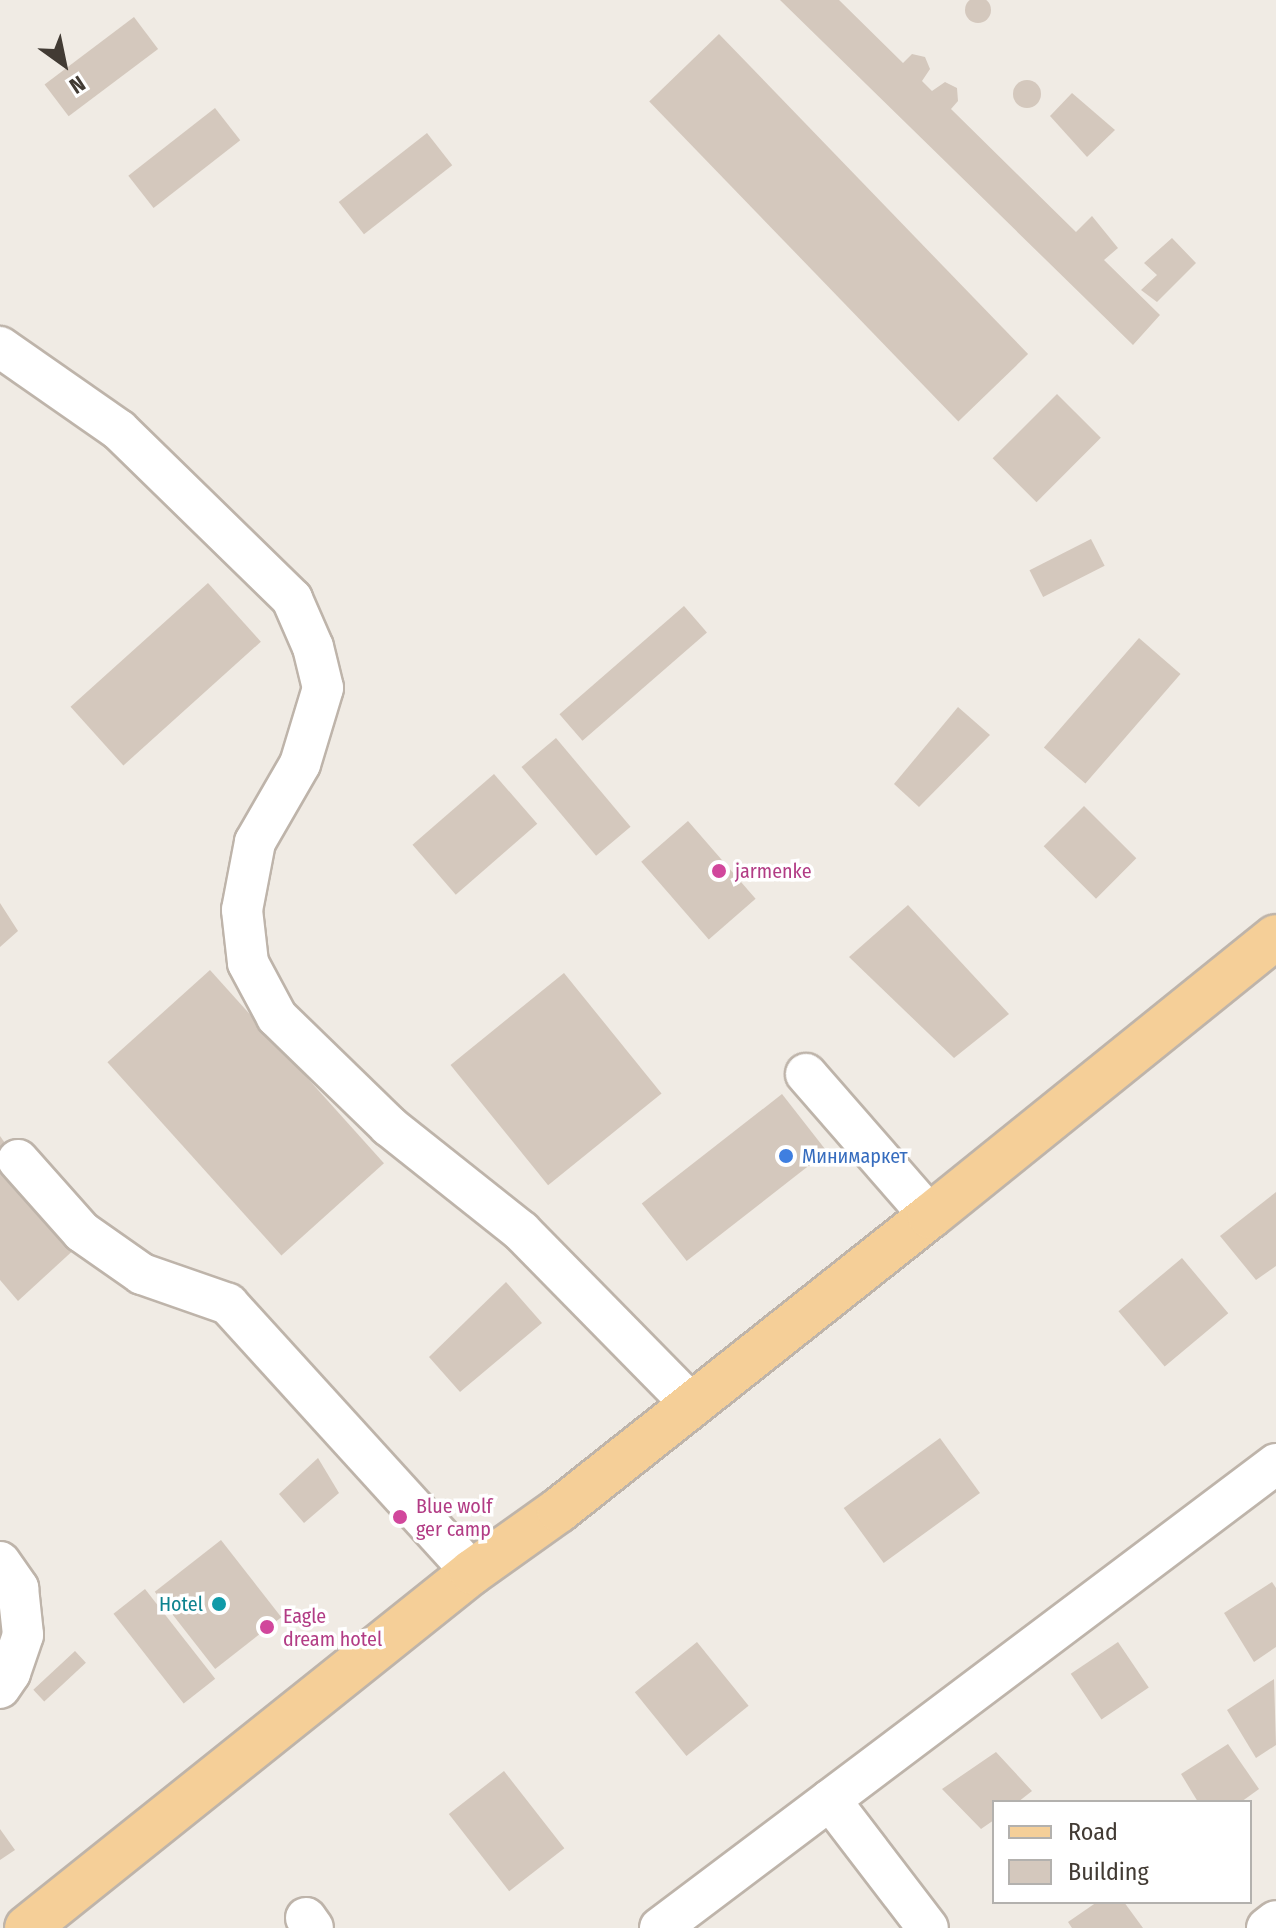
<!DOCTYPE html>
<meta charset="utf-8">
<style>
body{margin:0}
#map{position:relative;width:1276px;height:1928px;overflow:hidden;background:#f0ebe4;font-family:"Fira Sans Condensed",sans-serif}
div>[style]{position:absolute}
.building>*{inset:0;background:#d4c8bd;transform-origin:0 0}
.round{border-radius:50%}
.roads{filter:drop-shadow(2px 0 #beb4aa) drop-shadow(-2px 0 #beb4aa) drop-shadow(0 2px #beb4aa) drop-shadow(0 -2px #beb4aa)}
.minor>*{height:40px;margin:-20px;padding:0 20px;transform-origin:20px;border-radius:20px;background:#fff}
.major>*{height:44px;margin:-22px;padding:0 22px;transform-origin:22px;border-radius:22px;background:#f5cf98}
.dots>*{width:22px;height:22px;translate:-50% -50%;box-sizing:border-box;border:4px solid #fff;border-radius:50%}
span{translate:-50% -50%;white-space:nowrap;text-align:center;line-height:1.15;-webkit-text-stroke:7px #fff;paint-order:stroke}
.hotel-label{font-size:20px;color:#b23c85}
.left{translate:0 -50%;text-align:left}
.shop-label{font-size:20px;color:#366cbe}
.culture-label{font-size:20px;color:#0d838f}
.right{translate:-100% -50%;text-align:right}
.legend{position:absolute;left:992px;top:1800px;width:260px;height:104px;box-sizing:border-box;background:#fff;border:2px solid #b3b1ae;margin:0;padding:10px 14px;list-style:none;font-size:24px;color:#423b34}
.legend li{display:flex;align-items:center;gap:16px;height:40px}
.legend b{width:40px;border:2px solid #b3b1ae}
.north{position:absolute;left:24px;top:24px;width:80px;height:80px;-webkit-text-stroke:6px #fff;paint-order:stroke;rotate:147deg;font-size:22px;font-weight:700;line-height:32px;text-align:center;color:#423b34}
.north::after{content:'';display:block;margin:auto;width:28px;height:36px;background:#423b34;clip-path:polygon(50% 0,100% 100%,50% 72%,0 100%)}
</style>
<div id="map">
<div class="building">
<i class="round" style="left:965px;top:-3px;width:26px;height:26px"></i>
<i style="clip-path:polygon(780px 0,839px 0,903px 63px,912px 54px,925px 57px,930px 69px,922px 81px,932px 91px,945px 82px,957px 88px,958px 101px,951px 109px,1076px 232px,1092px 216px,1118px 248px,1104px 260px,1160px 315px,1133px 345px)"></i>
<i style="left:134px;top:17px;width:40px;height:112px;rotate:53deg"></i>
<i style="left:719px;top:34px;width:445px;height:97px;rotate:46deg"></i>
<i class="round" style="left:1013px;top:80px;width:28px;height:28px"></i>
<i style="clip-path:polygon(1072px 93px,1115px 130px,1087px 157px,1050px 116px)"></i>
<i style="left:215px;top:108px;width:41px;height:110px;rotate:52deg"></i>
<i style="left:427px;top:133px;width:41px;height:112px;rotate:52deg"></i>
<i style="clip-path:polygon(1172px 238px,1196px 263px,1157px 302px,1141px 290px,1157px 275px,1144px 263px)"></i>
<i style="left:1057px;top:394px;width:62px;height:91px;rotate:45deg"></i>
<i style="left:1091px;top:539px;width:30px;height:69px;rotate:63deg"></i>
<i style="left:208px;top:583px;width:79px;height:185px;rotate:48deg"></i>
<i style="left:684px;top:606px;width:35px;height:165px;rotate:49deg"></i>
<i style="left:1139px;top:638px;width:55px;height:145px;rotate:41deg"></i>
<i style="clip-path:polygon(958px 707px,990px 735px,919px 807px,894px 784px)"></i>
<i style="left:556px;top:738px;width:116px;height:45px;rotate:50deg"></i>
<i style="left:494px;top:774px;width:66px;height:108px;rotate:49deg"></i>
<i style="left:1084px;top:806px;width:74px;height:57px;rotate:45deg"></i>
<i style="left:688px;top:821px;width:103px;height:62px;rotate:49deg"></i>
<i style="clip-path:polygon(0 903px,18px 931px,0 947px)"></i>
<i style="clip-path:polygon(908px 905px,1009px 1014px,954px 1058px,849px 957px)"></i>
<i style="left:210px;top:970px;width:260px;height:138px;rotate:48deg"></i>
<i style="left:564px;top:973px;width:155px;height:146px;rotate:51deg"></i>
<i style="left:782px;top:1094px;width:73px;height:178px;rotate:52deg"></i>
<i style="clip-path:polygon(0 1136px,78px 1246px,18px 1301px,0 1280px)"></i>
<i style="clip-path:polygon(1276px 1192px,1276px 1266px,1256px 1280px,1220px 1236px)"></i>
<i style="left:1182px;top:1258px;width:72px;height:83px;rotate:50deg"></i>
<i style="clip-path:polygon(506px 1282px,542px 1323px,460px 1392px,429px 1357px)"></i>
<i style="left:940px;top:1438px;width:68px;height:119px;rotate:54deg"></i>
<i style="clip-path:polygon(318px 1458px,339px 1493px,304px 1523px,279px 1494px)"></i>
<i style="left:221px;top:1540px;width:98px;height:84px;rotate:52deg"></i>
<i style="clip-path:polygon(1272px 1582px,1276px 1588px,1276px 1647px,1254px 1662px,1224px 1613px)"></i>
<i style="left:145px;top:1589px;width:114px;height:40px;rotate:52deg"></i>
<i style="left:697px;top:1642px;width:82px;height:80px;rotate:51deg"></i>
<i style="left:1118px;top:1642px;width:55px;height:57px;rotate:56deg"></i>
<i style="left:75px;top:1651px;width:16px;height:57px;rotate:47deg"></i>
<i style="clip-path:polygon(1274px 1679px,1276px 1745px,1256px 1758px,1227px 1710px)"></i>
<i style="clip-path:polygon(1228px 1744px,1259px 1789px,1241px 1802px,1198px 1802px,1181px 1774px)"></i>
<i style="clip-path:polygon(996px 1752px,1032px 1791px,1018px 1802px,994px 1802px,994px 1820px,981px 1829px,942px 1789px)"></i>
<i style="left:504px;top:1771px;width:98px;height:70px;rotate:52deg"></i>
<i style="clip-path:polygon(0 1829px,15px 1850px,0 1860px)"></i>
<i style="clip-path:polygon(1097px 1902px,1124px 1902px,1143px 1928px,1072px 1928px,1068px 1922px)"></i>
</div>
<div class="roads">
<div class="minor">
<i style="left:0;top:347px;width:145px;rotate:34.9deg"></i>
<i style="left:119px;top:430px;width:242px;rotate:44.3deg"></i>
<i style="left:292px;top:599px;width:52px;rotate:66.4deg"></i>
<i style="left:313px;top:647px;width:42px;rotate:76.3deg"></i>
<i style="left:323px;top:688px;width:79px;rotate:106.8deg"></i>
<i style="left:300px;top:764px;width:90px;rotate:120deg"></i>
<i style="left:255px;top:842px;width:69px;rotate:100.8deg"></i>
<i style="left:242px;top:910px;width:53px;rotate:83.5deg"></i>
<i style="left:248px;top:963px;width:61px;rotate:61.8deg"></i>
<i style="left:277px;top:1017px;width:156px;rotate:44.2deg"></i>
<i style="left:389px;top:1126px;width:169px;rotate:38.5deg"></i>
<i style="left:521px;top:1231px;width:244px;rotate:45.5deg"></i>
<i style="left:806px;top:1074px;width:189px;rotate:48.9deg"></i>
<i style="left:18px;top:1160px;width:96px;rotate:48.4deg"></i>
<i style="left:82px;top:1232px;width:73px;rotate:35deg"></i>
<i style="left:142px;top:1274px;width:91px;rotate:19.2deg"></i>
<i style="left:228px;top:1304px;width:362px;rotate:47.7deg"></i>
<i style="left:0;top:1562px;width:32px;rotate:55deg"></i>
<i style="left:18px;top:1588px;width:47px;rotate:83.9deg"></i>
<i style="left:23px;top:1635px;width:40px;rotate:108.9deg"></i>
<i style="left:10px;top:1673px;width:18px;rotate:124deg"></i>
<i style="left:830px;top:1800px;width:161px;rotate:52.6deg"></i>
<i style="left:306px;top:1918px;width:12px;rotate:55deg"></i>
<i style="left:660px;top:1928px;width:771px;rotate:-36.99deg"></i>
<i style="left:1267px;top:1928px;width:11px;rotate:-38deg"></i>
</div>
<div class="major">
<i style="left:27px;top:1928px;width:570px;rotate:-38.66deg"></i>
<i style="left:472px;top:1572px;width:107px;rotate:-35.5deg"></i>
<i style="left:559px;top:1510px;width:473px;rotate:-38.4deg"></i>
<i style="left:930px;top:1216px;width:444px;rotate:-38.9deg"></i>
</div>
</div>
<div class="dots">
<i style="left:719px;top:871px;background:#d1479c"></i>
<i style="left:786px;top:1156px;background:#3f7fe0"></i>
<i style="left:400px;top:1517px;background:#d1479c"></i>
<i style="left:219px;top:1604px;background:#0f9aa8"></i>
<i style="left:267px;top:1627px;background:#d1479c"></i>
</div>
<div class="hotel-label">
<span class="left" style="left:735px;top:871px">jarmenke</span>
<span class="left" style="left:416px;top:1518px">Blue wolf<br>ger camp</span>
<span class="left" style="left:283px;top:1628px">Eagle<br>dream hotel</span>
</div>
<div class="shop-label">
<span class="left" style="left:802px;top:1156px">Минимаркет</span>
</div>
<div class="culture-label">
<span class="right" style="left:203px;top:1604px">Hotel</span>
</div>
<ul class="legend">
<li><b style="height:10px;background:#f5cf98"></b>Road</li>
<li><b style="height:22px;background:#d4c8bd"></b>Building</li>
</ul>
<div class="north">N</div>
</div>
